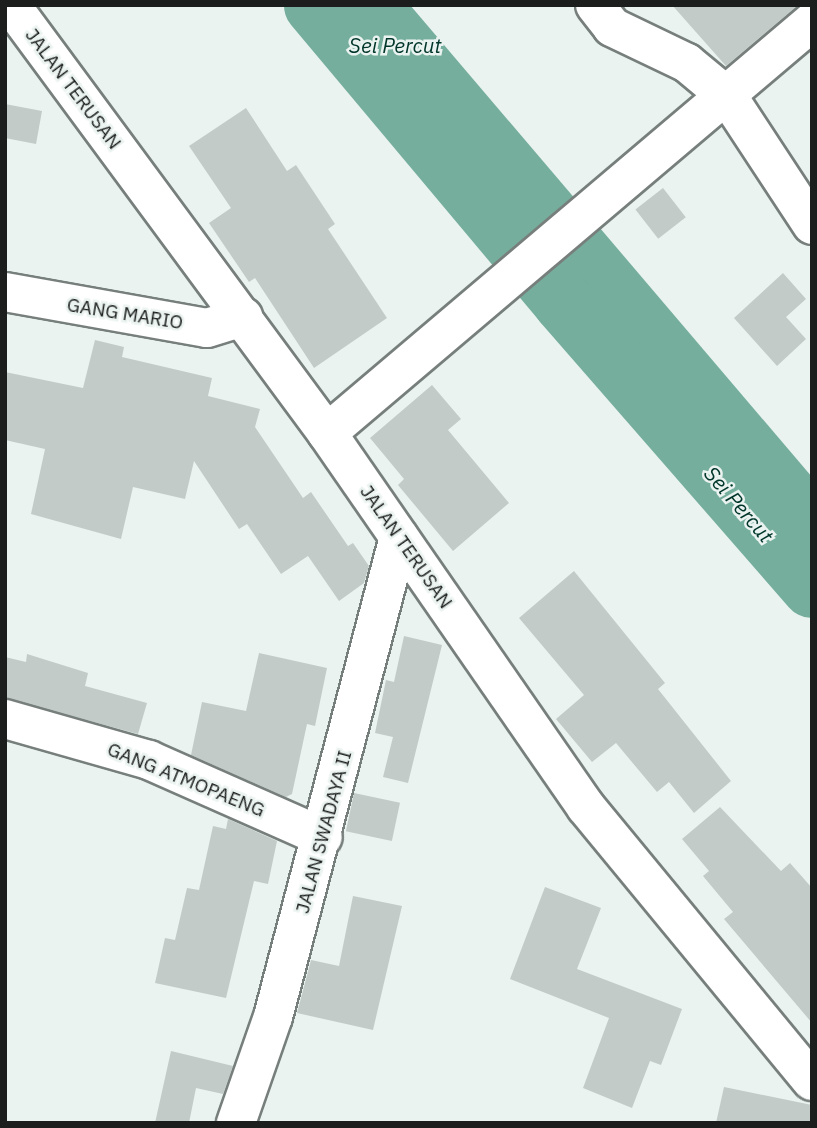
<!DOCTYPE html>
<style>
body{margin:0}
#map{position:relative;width:817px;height:1128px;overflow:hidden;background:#eaf3f0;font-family:"IBM Plex Sans",sans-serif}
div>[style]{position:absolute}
.water>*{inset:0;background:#76ae9d}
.river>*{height:61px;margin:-30.5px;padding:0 30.5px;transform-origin:30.5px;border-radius:30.5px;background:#76ae9d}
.building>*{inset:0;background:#c3cbc8;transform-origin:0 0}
.roads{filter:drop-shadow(2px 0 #777f7c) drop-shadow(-2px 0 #777f7c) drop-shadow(0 2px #777f7c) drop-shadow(0 -2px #777f7c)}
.minor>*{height:38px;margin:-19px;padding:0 19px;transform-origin:19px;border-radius:19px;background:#fff}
.tertiary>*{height:38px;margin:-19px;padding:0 19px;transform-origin:19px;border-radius:19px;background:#fff}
span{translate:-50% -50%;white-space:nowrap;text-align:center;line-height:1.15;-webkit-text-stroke:5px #eaf3f0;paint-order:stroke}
.street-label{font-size:19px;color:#1b1e1d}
.water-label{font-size:21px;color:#00352a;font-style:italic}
.frame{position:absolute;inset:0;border:7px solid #1b1e1d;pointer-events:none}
</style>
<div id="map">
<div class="water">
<i style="clip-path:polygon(311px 5px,410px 5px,812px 477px,812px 586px)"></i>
</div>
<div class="river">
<i style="left:314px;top:5px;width:388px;rotate:50deg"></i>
<i style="left:563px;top:302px;width:378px;rotate:48.9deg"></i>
</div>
<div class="building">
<i style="clip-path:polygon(672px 5px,798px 5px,726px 66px)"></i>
<i style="clip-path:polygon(5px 104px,42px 111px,36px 144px,5px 138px)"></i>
<i style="clip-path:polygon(246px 108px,287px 171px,296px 165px,335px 224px,328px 229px,387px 318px,314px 368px,255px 278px,249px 282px,209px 223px,231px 208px,189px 146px)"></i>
<i style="left:663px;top:188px;width:37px;height:35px;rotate:52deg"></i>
<i style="clip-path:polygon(783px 273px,806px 299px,786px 317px,806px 339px,777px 366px,734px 318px)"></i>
<i style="clip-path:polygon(95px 340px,124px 347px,122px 357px,212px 378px,208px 396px,260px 409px,255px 427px,303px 498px,311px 492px,348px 546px,353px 543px,369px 566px,364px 583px,339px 601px,308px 556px,281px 574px,247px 524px,239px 529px,194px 461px,185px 499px,133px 487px,121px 539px,31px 514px,45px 449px,5px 440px,5px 372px,83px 388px)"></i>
<i style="clip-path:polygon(432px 385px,461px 419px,448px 430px,509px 503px,453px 551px,398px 485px,404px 479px,370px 438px)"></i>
<i style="clip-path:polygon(574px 571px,665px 683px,658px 689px,731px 781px,694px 813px,669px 782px,657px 792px,616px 743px,592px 762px,556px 719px,584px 695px,519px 618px)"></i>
<i style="clip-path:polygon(404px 636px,442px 645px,408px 783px,383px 777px,393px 737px,375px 733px,386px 680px,394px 682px)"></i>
<i style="clip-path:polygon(259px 653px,327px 668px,315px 726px,307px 724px,292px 794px,286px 797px,191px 755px,202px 702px,246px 711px)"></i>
<i style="clip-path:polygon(27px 654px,88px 673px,85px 686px,147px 703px,138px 734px,5px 698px,5px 657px,26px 662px)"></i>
<i style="left:354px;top:793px;width:47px;height:39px;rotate:12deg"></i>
<i style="clip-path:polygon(720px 807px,781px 871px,790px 863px,812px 888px,812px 1023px,724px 919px,733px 912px,703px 876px,709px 871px,682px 839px)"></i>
<i style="clip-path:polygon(228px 819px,277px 841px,268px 884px,254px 881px,226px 998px,155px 983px,165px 938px,175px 940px,187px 888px,199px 890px,213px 826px,226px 829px)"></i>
<i style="clip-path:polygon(545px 887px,601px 908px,577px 969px,682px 1009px,661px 1065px,650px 1061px,632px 1108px,583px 1088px,609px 1018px,510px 979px)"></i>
<i style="clip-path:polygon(353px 896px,402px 906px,373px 1030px,297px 1013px,311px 960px,339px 966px)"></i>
<i style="clip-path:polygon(171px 1051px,233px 1066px,223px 1094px,196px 1088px,189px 1123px,155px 1123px)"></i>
<i style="clip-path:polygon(724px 1087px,812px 1105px,812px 1123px,716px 1123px)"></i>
</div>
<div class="roads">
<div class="minor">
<i style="left:11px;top:5px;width:532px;rotate:53.56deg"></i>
<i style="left:327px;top:433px;width:455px;rotate:55.3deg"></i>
<i style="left:586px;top:807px;width:355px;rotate:50.5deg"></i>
<i style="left:595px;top:5px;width:28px;rotate:52deg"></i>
<i style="left:612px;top:27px;width:83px;rotate:25.6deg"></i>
<i style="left:687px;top:63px;width:53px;rotate:39.7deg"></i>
<i style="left:728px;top:97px;width:153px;rotate:56.7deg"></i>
<i style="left:5px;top:292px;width:205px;rotate:10.1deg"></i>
<i style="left:207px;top:328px;width:38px;rotate:-17deg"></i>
<i style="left:5px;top:719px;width:150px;rotate:15.9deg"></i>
<i style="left:149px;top:760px;width:190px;rotate:23.9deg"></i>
<i style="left:236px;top:1123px;width:112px;rotate:-70.8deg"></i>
<i style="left:273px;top:1017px;width:496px;rotate:-75.3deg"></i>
</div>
<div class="tertiary">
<i style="left:327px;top:433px;width:636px;rotate:-40.28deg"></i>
</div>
</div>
<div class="street-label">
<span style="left:73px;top:89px;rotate:53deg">JALAN TERUSAN</span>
<span style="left:125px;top:314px;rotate:9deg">GANG MARIO</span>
<span style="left:406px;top:547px;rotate:55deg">JALAN TERUSAN</span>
<span style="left:186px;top:780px;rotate:22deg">GANG ATMOPAENG</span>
<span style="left:324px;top:832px;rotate:-75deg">JALAN SWADAYA II</span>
</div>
<div class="water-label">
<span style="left:395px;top:45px">Sei Percut</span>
<span style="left:739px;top:504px;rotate:49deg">Sei Percut</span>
</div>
<div class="frame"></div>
</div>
